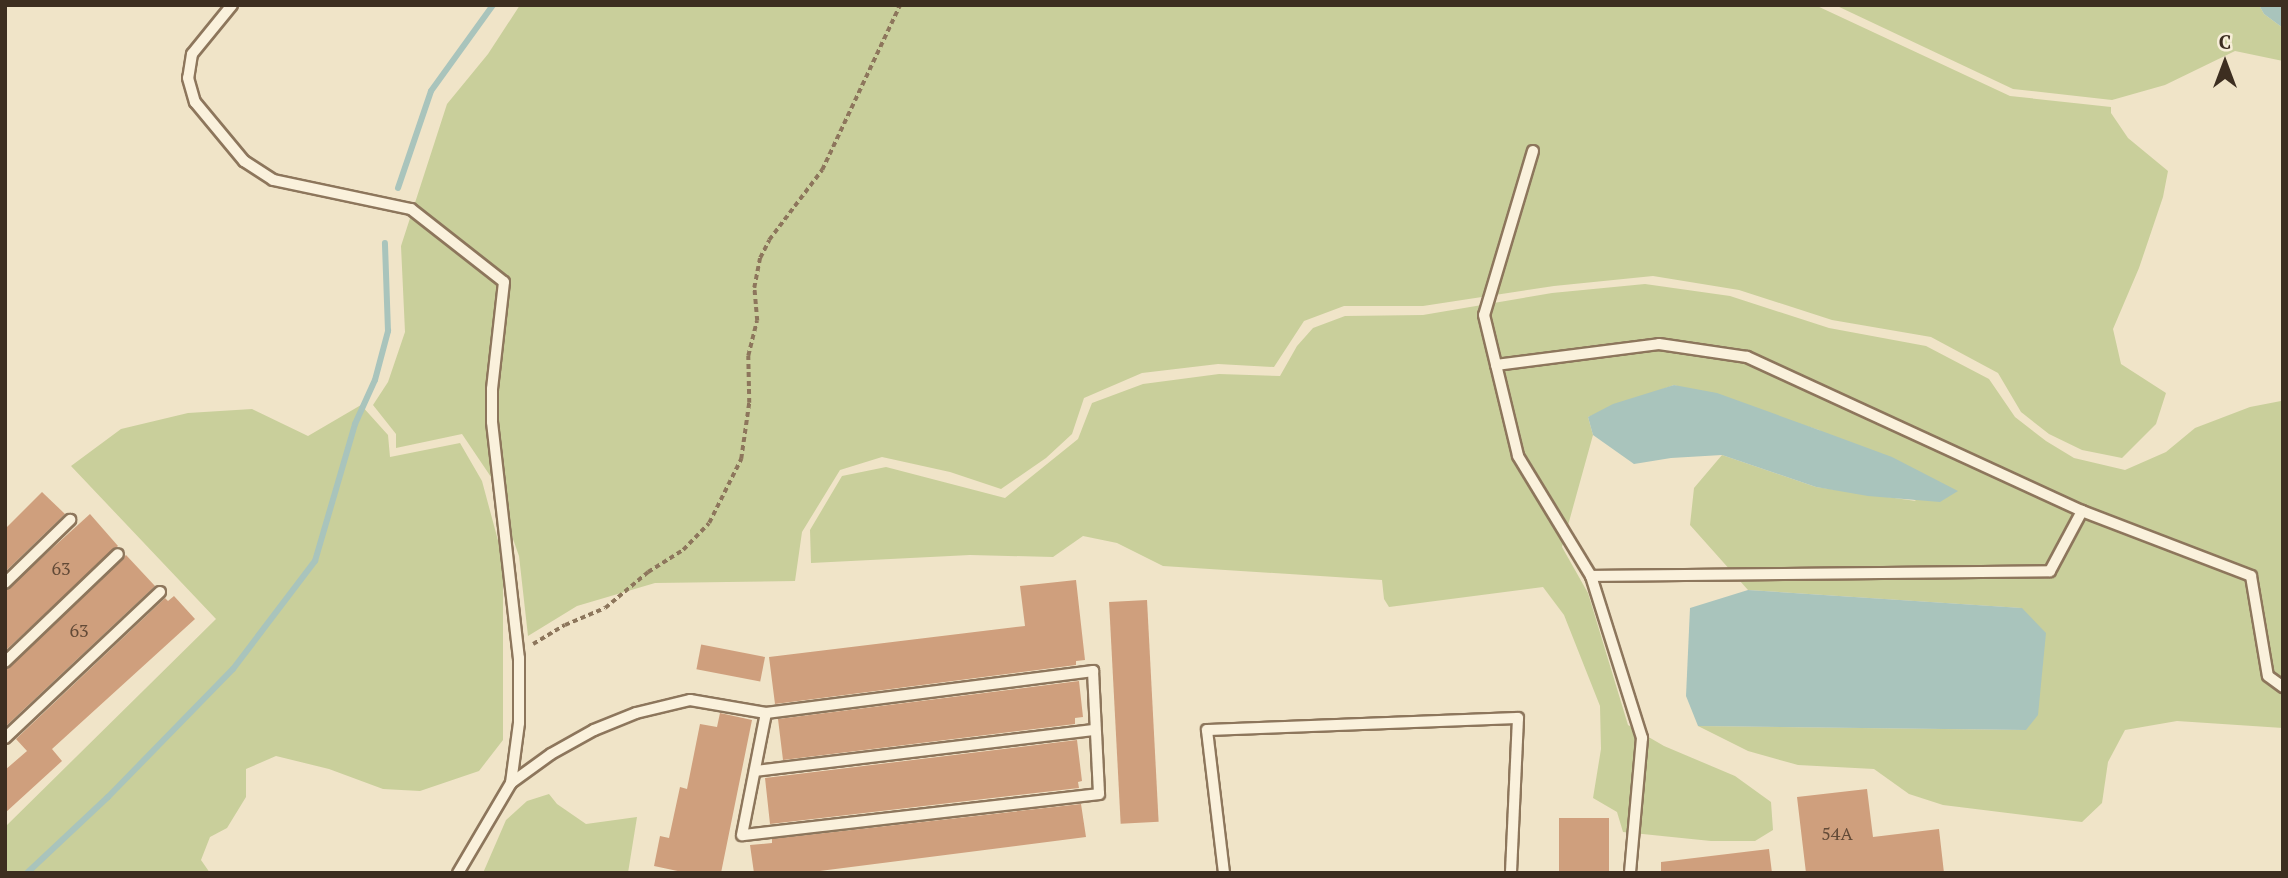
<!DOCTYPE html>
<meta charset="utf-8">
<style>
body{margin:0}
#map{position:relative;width:2288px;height:878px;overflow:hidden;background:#f0e4c8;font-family:"PT Serif",serif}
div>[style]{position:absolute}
.green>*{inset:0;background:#c9cf9b}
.water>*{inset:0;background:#a9c4bc}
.stream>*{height:6px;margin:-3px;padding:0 3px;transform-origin:3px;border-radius:3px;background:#a9c4bc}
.building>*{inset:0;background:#cf9f7d;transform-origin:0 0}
.path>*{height:3.5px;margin-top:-1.75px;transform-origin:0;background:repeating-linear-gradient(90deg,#8d765c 0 5px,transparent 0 8.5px)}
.roads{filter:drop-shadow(2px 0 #8d765c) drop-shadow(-2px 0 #8d765c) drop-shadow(0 2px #8d765c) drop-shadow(0 -2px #8d765c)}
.service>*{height:10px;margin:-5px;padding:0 5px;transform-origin:5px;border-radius:5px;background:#faf1dc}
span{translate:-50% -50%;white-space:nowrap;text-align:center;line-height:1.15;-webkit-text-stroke:5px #f7eed8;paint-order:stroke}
.number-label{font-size:18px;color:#624a37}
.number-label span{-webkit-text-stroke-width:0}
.frame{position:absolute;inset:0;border:7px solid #3d2e20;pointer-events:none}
.north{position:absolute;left:2190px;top:28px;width:70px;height:70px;-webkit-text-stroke:5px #f7eed8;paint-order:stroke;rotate:0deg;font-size:19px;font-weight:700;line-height:28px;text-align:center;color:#3d2e20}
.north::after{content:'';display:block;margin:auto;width:24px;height:32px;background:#3d2e20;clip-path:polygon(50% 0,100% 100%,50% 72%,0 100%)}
</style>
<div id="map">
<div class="green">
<i style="clip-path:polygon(520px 5px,1815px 5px,2010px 96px,2111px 107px,2111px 113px,2128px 138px,2168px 171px,2163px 197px,2139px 268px,2113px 329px,2121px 364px,2166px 393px,2156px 424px,2122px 458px,2082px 450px,2049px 434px,2021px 412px,1998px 373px,1931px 337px,1832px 320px,1739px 290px,1653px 276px,1554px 286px,1423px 306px,1344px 306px,1304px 321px,1274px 367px,1218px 364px,1142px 373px,1084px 398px,1072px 434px,1046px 458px,1001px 489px,950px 472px,882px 457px,840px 470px,802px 532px,795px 581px,655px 583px,577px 606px,528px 636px,519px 556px,491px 477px,462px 434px,396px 448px,396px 434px,373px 405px,388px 382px,405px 332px,401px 246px,447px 104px,488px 54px)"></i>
<i style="clip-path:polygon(1835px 5px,2259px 5px,2264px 14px,2283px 28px,2283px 61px,2235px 51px,2165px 85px,2112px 100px,2013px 89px)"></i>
<i style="clip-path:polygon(1645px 284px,1730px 296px,1829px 328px,1926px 346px,1989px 379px,2015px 417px,2046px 441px,2074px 458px,2125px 470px,2166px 452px,2195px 428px,2250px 407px,2281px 401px,2283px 728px,2177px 721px,2125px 730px,2108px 762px,2102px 803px,2082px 822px,1943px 805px,1909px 794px,1874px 769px,1798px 765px,1748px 751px,1698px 726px,2026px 730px,2021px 608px,1748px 590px,1690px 525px,1694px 488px,1722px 455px,1816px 487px,1916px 501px,1819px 430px,1674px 385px,1588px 417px,1593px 435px,1562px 547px,1588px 593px,1628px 725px,1664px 746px,1735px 776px,1771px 802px,1773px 830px,1755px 841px,1711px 841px,1623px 832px,1617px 812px,1593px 798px,1601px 749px,1600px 706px,1564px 615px,1543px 587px,1389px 607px,1384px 599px,1382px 580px,1163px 566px,1117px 543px,1083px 536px,1053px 557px,970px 555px,811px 563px,810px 530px,842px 476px,886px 467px,1005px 498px,1078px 439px,1092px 403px,1143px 384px,1219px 374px,1280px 376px,1297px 346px,1313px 328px,1345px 316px,1423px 315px,1552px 293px)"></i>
<i style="clip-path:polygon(361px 405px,388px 435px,390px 457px,460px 443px,482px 481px,503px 559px,503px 740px,479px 771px,420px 791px,383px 789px,329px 769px,276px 756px,246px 769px,246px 797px,227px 828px,210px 837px,201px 860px,210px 873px,5px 873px,5px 827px,216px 619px,71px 466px,121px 429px,188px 413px,252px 409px,308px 436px)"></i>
<i style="clip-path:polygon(549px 794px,557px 804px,586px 824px,637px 817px,628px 873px,483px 873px,506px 820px,527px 801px)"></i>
</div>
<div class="water">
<i style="clip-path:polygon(2259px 5px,2283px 5px,2283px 28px,2264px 14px)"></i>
<i style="clip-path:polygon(1674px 385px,1717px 393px,1819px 430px,1892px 457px,1958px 491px,1940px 502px,1868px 496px,1816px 487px,1722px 455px,1671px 458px,1634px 464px,1593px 435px,1588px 417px,1613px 404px)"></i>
<i style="clip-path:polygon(1748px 590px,2022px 608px,2046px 633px,2038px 715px,2026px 730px,1698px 726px,1686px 696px,1690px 608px)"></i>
</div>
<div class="stream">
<i style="left:398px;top:188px;width:102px;rotate:-71.2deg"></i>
<i style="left:431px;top:91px;width:106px;rotate:-54.2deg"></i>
<i style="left:27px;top:873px;width:111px;rotate:-43.2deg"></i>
<i style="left:108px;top:797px;width:179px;rotate:-45.7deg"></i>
<i style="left:233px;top:669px;width:136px;rotate:-52.8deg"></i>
<i style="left:315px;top:561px;width:143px;rotate:-73.7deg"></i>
<i style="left:355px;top:424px;width:48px;rotate:-65.6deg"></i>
<i style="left:375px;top:380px;width:51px;rotate:-75.1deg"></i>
<i style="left:388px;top:331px;width:88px;rotate:-92deg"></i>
</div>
<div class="building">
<i style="clip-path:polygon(42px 492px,65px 514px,5px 572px,5px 529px)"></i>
<i style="clip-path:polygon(90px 514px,118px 546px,5px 651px,5px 591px)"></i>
<i style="clip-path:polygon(126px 555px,155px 586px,5px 727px,5px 670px)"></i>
<i style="clip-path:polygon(1076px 580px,1085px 660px,1076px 661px,1076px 665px,775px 704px,769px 657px,1025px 626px,1020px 586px)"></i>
<i style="clip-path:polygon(174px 596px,195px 619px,52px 749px,62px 761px,5px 813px,5px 770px,27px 751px,16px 739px,165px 598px,168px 601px)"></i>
<i style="left:1147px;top:600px;width:222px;height:38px;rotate:87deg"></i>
<i style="left:765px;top:657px;width:25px;height:65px;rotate:101deg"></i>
<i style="clip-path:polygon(1079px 681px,1083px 717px,1075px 718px,1075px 724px,783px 760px,778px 719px)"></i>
<i style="clip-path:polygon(720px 713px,752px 720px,721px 873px,687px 873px,654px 866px,660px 836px,669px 838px,680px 787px,687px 789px,700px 724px,717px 727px)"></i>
<i style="clip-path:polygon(1077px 740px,1082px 781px,1078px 782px,1079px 788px,770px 824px,765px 778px)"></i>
<i style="clip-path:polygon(1867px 789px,1873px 837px,1939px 829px,1944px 873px,1806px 873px,1797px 797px)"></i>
<i style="clip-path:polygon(1081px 804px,1086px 837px,804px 873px,754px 873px,750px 845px,772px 843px,772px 839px)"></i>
<i style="left:1559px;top:818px;width:50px;height:55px"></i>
<i style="clip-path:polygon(1769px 849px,1772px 873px,1661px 873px,1661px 862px)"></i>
</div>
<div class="path">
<i style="left:533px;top:644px;width:37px;rotate:-31deg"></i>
<i style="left:565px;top:625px;width:43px;rotate:-23deg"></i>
<i style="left:605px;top:608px;width:56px;rotate:-39.9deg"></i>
<i style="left:648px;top:572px;width:41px;rotate:-32.2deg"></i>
<i style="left:683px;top:550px;width:37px;rotate:-46deg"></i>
<i style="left:709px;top:523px;width:72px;rotate:-63.4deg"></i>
<i style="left:741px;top:459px;width:57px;rotate:-81.9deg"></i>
<i style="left:749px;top:403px;width:47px;rotate:-91.2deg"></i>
<i style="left:748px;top:356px;width:36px;rotate:-76deg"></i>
<i style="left:757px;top:321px;width:33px;rotate:-95deg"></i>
<i style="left:754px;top:288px;width:31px;rotate:-79deg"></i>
<i style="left:760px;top:258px;width:20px;rotate:-63deg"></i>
<i style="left:769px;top:240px;width:88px;rotate:-52.9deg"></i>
<i style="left:822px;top:170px;width:183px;rotate:-64.7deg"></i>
</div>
<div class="roads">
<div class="service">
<i style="left:232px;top:5px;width:63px;rotate:129.2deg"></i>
<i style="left:192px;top:54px;width:24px;rotate:99deg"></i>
<i style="left:188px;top:78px;width:25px;rotate:74deg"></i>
<i style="left:195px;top:102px;width:77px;rotate:50.3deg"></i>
<i style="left:244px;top:161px;width:35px;rotate:33deg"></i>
<i style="left:273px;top:180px;width:141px;rotate:11.9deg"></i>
<i style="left:411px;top:209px;width:118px;rotate:38.1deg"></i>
<i style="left:504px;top:282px;width:108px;rotate:96.4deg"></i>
<i style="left:492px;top:389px;width:33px;rotate:90deg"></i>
<i style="left:492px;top:422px;width:238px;rotate:83.5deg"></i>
<i style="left:519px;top:658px;width:65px;rotate:90deg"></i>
<i style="left:519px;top:723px;width:61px;rotate:97.6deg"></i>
<i style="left:1533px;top:151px;width:171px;rotate:106.6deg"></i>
<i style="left:1484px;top:315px;width:145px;rotate:76.4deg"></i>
<i style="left:1518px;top:456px;width:140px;rotate:58.7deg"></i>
<i style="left:1591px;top:576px;width:170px;rotate:72.5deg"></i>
<i style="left:1642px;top:738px;width:136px;rotate:95.1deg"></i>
<i style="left:1496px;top:365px;width:164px;rotate:-7.3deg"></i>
<i style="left:1659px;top:344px;width:89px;rotate:8.4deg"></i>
<i style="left:1747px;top:357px;width:369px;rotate:24.7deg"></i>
<i style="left:2082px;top:511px;width:181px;rotate:21deg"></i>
<i style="left:2251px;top:576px;width:101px;rotate:80.4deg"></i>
<i style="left:2268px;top:676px;width:19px;rotate:36deg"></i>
<i style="left:1591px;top:576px;width:459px;rotate:-0.6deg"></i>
<i style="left:2050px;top:571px;width:68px;rotate:-61.9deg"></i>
<i style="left:5px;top:583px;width:91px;rotate:-44.1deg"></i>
<i style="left:5px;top:662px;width:156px;rotate:-43.7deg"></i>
<i style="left:5px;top:738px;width:213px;rotate:-43.3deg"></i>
<i style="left:755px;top:771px;width:342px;rotate:-6.9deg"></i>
<i style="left:458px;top:873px;width:104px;rotate:-59.5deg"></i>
<i style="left:511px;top:783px;width:49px;rotate:-35.9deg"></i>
<i style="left:551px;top:754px;width:49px;rotate:-29.2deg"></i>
<i style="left:594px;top:730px;width:45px;rotate:-22deg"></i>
<i style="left:636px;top:713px;width:56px;rotate:-13.5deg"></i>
<i style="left:690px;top:700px;width:77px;rotate:9.7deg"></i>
<i style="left:766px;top:713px;width:330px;rotate:-7.3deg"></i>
<i style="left:1093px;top:671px;width:123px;rotate:87.2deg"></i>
<i style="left:1099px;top:794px;width:359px;rotate:173.4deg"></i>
<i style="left:742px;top:835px;width:124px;rotate:-78.9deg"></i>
<i style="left:1224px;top:873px;width:144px;rotate:-96.8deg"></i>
<i style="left:1207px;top:730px;width:311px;rotate:-2.2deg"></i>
<i style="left:1518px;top:718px;width:155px;rotate:92.6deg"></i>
</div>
</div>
<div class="number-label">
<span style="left:61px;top:568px">63</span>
<span style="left:79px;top:630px">63</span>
<span style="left:1837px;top:833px">54А</span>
</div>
<div class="frame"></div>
<div class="north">С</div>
</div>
